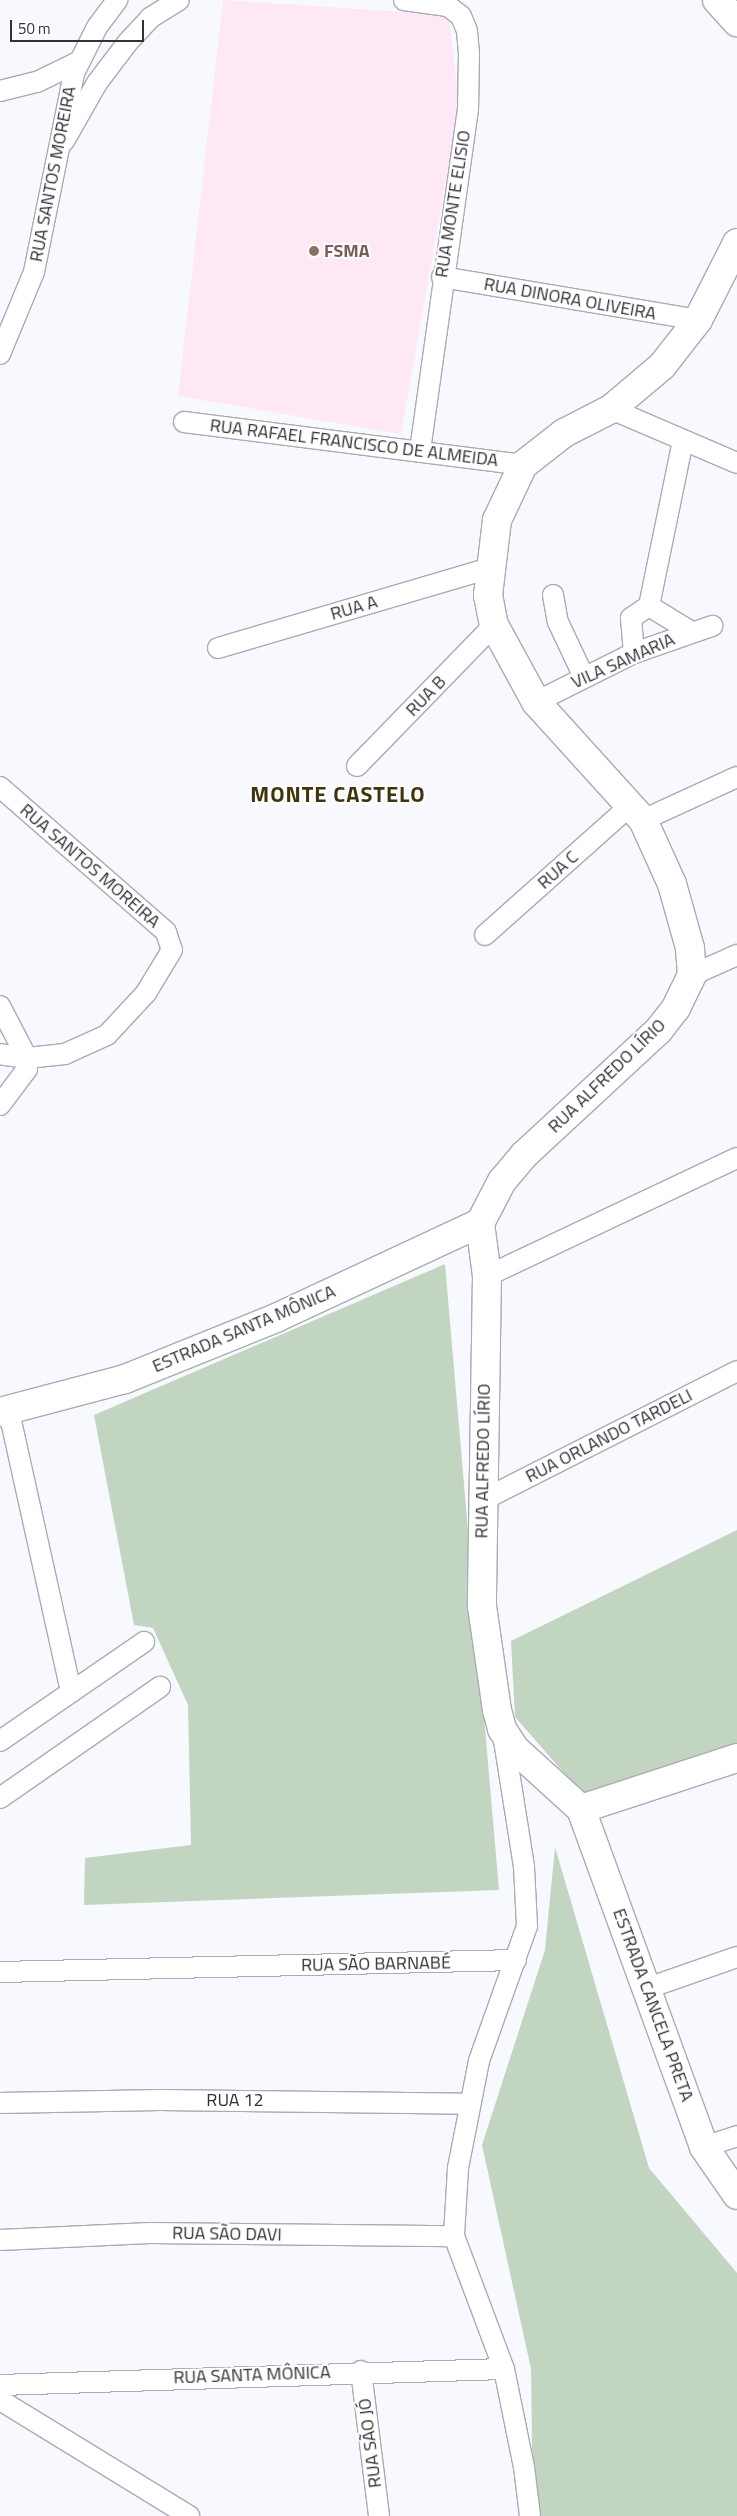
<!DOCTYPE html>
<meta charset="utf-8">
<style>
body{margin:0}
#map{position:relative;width:737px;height:2516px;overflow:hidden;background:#f8f9fe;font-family:"Titillium Web",sans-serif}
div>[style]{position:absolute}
.commercial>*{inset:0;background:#ffe8f5}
.green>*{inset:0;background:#c2d5c0}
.roads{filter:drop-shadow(1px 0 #a9abb6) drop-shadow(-1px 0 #a9abb6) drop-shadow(0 1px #a9abb6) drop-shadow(0 -1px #a9abb6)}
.street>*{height:20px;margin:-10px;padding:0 10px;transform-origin:10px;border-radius:10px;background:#fff}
.secondary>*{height:28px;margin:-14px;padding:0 14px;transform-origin:14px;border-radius:14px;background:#fff}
.dots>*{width:14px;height:14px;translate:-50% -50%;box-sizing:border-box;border:2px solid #fff;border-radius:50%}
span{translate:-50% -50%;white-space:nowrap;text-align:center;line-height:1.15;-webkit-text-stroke:4px #fff;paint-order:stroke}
.street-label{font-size:18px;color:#313136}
.education-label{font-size:18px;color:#785e54;font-weight:700}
.left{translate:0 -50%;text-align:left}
.district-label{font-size:22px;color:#403409;font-weight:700;letter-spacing:1px}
.scale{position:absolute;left:10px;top:20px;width:134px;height:22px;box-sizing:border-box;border:2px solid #313136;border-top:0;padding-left:6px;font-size:15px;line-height:18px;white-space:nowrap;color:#313136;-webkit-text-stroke:4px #fff;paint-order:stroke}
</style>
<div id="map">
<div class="commercial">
<i style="clip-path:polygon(223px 0,449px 15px,459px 107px,401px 434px,178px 396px)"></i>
</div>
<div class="green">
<i style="clip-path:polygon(445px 1264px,499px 1890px,84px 1905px,85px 1858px,191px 1845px,188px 1705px,153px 1628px,134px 1625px,94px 1415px)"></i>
<i style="clip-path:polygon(737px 1530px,737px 1745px,585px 1797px,515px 1717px,511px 1641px)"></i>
<i style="clip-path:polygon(555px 1847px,649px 2168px,737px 2273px,737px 2516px,533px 2516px,531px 2369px,482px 2145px,545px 1950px)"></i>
</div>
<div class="roads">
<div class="street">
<i style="left:404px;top:0;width:44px;rotate:7.8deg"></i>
<i style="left:448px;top:6px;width:16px;rotate:38deg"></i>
<i style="left:461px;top:16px;width:16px;rotate:68deg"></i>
<i style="left:467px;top:31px;width:22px;rotate:85deg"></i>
<i style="left:469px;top:53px;width:56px;rotate:91deg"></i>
<i style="left:468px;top:109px;width:346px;rotate:98deg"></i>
<i style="left:0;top:91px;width:38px;rotate:-14deg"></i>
<i style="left:37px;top:82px;width:48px;rotate:-26deg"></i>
<i style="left:64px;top:141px;width:67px;rotate:-60.4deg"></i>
<i style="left:97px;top:83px;width:51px;rotate:-52.9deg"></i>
<i style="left:128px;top:42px;width:33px;rotate:-47deg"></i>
<i style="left:150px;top:18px;width:34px;rotate:-32deg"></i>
<i style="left:442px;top:277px;width:260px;rotate:9.5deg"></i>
<i style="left:0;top:354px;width:89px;rotate:-67.5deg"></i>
<i style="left:34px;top:272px;width:203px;rotate:-78.6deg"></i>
<i style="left:74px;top:73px;width:51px;rotate:-63.4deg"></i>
<i style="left:97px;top:27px;width:34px;rotate:-53deg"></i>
<i style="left:611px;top:409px;width:137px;rotate:23.2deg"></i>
<i style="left:184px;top:422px;width:342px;rotate:7.2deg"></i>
<i style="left:553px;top:595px;width:27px;rotate:80deg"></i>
<i style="left:558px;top:622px;width:61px;rotate:64.7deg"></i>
<i style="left:649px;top:606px;width:168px;rotate:-78.4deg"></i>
<i style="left:218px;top:648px;width:283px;rotate:-16.4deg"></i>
<i style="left:634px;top:653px;width:35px;rotate:-95deg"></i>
<i style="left:631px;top:618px;width:22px;rotate:-34deg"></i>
<i style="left:649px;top:606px;width:48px;rotate:31.4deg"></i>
<i style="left:536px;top:702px;width:110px;rotate:-26.6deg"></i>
<i style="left:634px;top:653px;width:83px;rotate:-19.1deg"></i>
<i style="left:357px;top:766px;width:197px;rotate:-45.8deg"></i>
<i style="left:0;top:787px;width:220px;rotate:41.1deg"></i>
<i style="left:166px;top:932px;width:19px;rotate:72deg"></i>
<i style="left:172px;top:950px;width:50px;rotate:121.2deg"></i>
<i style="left:146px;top:993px;width:57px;rotate:132.9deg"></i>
<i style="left:107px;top:1035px;width:46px;rotate:155.7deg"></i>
<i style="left:65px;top:1054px;width:38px;rotate:174deg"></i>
<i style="left:27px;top:1058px;width:27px;rotate:-172deg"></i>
<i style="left:643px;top:820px;width:103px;rotate:-24.6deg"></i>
<i style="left:485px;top:935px;width:195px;rotate:-41.7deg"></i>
<i style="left:692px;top:975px;width:49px;rotate:-24deg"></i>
<i style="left:0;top:1006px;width:59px;rotate:62.6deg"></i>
<i style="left:27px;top:1058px;width:11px;rotate:90deg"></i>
<i style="left:27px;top:1069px;width:45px;rotate:126.9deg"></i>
<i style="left:487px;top:1276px;width:276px;rotate:-25.3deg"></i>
<i style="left:9px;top:1412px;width:287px;rotate:77.5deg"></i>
<i style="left:481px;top:1501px;width:287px;rotate:-26.9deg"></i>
<i style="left:503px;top:1734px;width:135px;rotate:81deg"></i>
<i style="left:524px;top:1867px;width:59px;rotate:87.1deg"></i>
<i style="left:527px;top:1926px;width:143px;rotate:109.6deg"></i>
<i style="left:479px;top:2061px;width:109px;rotate:101.1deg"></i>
<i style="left:458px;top:2168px;width:68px;rotate:93.4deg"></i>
<i style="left:454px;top:2236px;width:142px;rotate:69.4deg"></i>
<i style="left:504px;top:2369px;width:100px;rotate:78.5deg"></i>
<i style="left:524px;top:2467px;width:49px;rotate:83deg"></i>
<i style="left:0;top:1741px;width:175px;rotate:-34.5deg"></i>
<i style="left:0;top:1798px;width:195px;rotate:-34.8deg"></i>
<i style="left:0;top:1972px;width:516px;rotate:-1.33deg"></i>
<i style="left:648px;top:1988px;width:94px;rotate:-19.2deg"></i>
<i style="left:0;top:2103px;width:160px;rotate:-1.1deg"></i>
<i style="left:160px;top:2100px;width:310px;rotate:0.7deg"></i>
<i style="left:704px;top:2147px;width:35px;rotate:-18deg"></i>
<i style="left:0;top:2240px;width:150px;rotate:-2.7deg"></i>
<i style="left:150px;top:2233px;width:304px;rotate:0.6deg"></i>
<i style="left:361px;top:2371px;width:146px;rotate:82.9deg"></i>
<i style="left:0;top:2385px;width:504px;rotate:-1.82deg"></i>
<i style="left:0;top:2400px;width:222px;rotate:31.5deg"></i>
</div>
<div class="secondary">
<i style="left:717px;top:0;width:30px;rotate:48deg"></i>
<i style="left:737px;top:243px;width:86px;rotate:116.9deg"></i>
<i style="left:698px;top:320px;width:58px;rotate:128deg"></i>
<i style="left:662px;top:366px;width:67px;rotate:139.9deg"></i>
<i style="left:611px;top:409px;width:53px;rotate:152.9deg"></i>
<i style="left:564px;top:433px;width:52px;rotate:142deg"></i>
<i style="left:523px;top:465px;width:61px;rotate:115.3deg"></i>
<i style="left:497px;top:520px;width:76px;rotate:96.8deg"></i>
<i style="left:488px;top:595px;width:31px;rotate:79deg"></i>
<i style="left:494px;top:625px;width:88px;rotate:61.4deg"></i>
<i style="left:536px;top:702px;width:159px;rotate:47.8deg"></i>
<i style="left:643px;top:820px;width:70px;rotate:65.6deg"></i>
<i style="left:672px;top:884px;width:66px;rotate:74.3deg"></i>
<i style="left:690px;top:948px;width:27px;rotate:86deg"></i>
<i style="left:692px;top:975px;width:37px;rotate:116deg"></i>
<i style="left:676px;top:1008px;width:28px;rotate:128deg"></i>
<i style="left:659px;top:1030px;width:184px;rotate:137.2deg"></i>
<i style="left:524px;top:1155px;width:34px;rotate:130deg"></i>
<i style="left:502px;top:1181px;width:47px;rotate:117.6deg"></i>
<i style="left:480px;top:1223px;width:53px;rotate:82.5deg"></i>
<i style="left:487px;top:1276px;width:330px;rotate:90.9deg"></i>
<i style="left:482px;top:1606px;width:105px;rotate:81.8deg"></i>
<i style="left:497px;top:1710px;width:20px;rotate:75deg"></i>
<i style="left:502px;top:1729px;width:24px;rotate:57deg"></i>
<i style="left:515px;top:1749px;width:89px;rotate:42.3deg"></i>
<i style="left:581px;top:1809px;width:360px;rotate:70deg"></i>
<i style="left:704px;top:2147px;width:58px;rotate:55.5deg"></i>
<i style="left:0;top:1412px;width:129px;rotate:-14.8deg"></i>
<i style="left:125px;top:1379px;width:163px;rotate:-22deg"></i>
<i style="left:276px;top:1318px;width:225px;rotate:-25deg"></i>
<i style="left:581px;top:1809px;width:164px;rotate:-18.1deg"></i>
</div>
</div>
<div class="dots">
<i style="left:314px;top:251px;background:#8d6e63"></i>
</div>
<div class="street-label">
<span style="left:53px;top:174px;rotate:-79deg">RUA SANTOS MOREIRA</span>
<span style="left:453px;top:204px;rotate:-81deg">RUA MONTE ELISIO</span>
<span style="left:570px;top:299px;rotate:10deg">RUA DINORA OLIVEIRA</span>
<span style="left:354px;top:443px;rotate:7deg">RUA RAFAEL FRANCISCO DE ALMEIDA</span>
<span style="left:354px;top:608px;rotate:-16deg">RUA A</span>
<span style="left:623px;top:661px;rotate:-24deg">VILA SAMARIA</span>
<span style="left:426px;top:696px;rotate:-46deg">RUA B</span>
<span style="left:90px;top:866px;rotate:41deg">RUA SANTOS MOREIRA</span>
<span style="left:558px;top:870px;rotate:-42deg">RUA C</span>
<span style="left:607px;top:1076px;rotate:-44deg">RUA ALFREDO LÍRIO</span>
<span style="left:244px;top:1329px;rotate:-23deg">ESTRADA SANTA MÔNICA</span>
<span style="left:609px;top:1436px;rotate:-27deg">RUA ORLANDO TARDELI</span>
<span style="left:483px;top:1461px;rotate:-89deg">RUA ALFREDO LÍRIO</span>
<span style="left:376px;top:1964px;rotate:-1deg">RUA SÃO BARNABÉ</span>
<span style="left:653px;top:2005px;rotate:70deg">ESTRADA CANCELA PRETA</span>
<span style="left:235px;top:2100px">RUA 12</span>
<span style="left:227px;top:2234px;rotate:1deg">RUA SÃO DAVI</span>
<span style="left:252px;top:2375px;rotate:-2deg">RUA SANTA MÔNICA</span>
<span style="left:370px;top:2443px;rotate:-97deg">RUA SÃO JÓ</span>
</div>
<div class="education-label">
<span class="left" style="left:324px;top:251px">FSMA</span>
</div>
<div class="district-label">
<span style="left:338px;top:795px">MONTE CASTELO</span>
</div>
<div class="scale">50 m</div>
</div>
